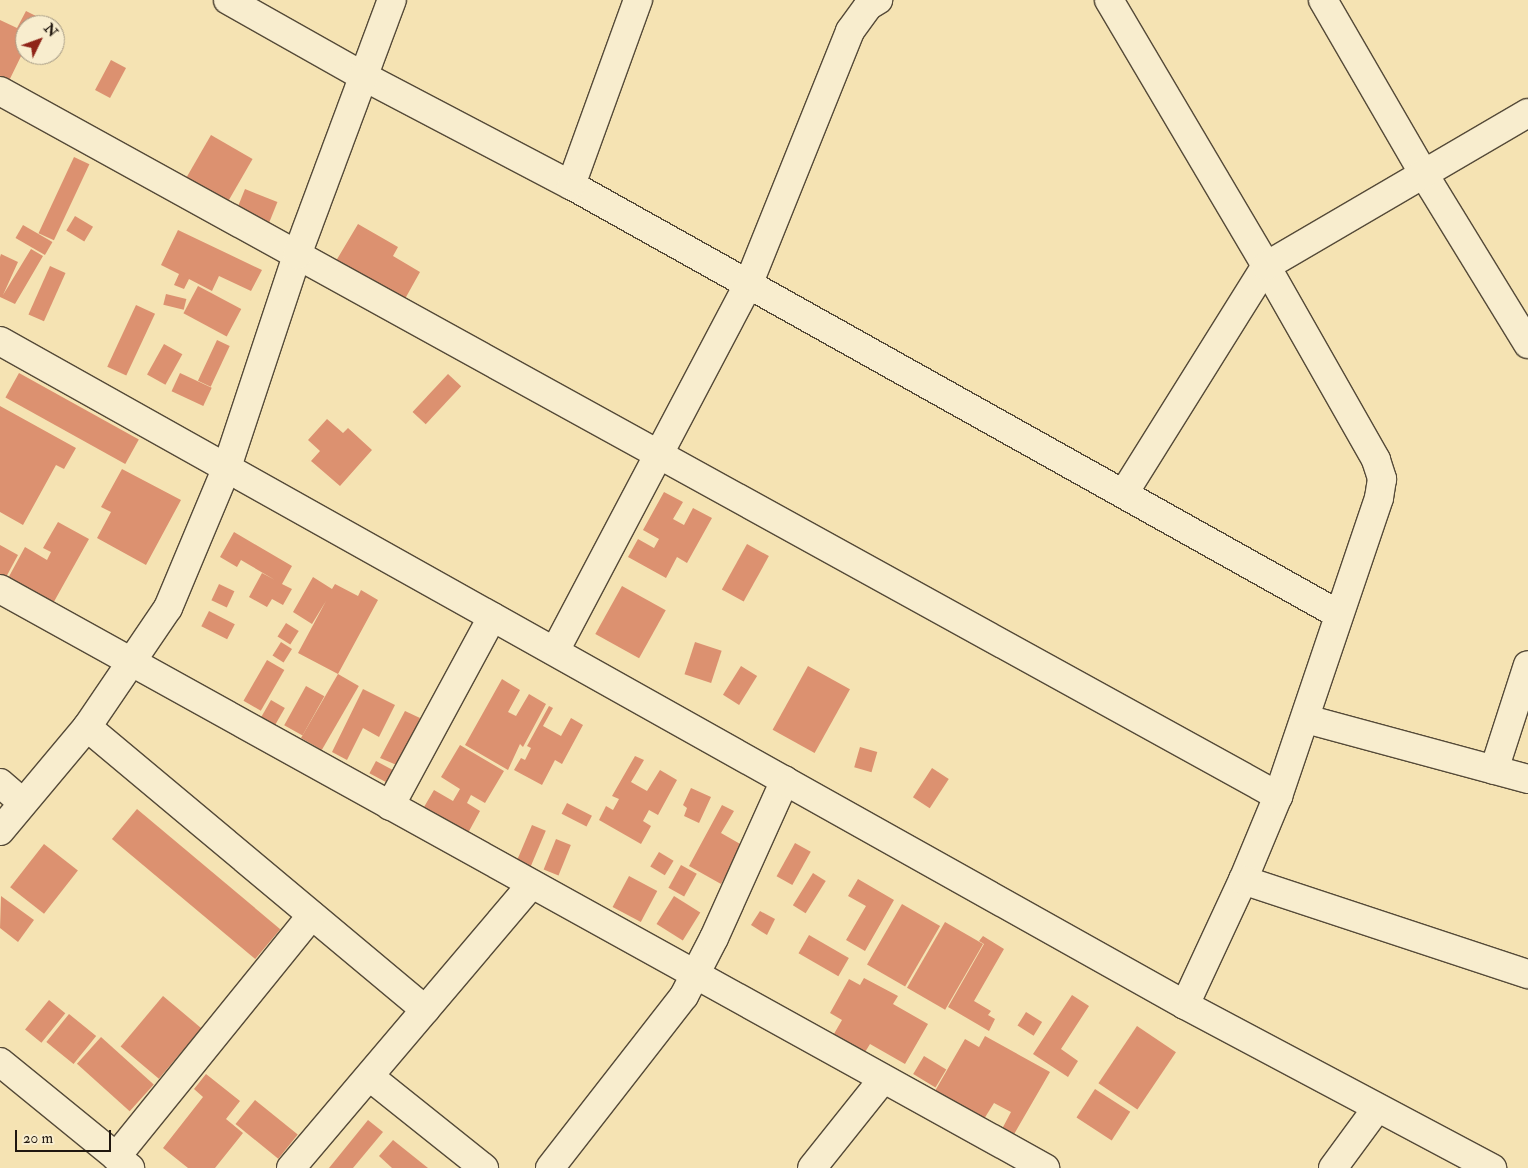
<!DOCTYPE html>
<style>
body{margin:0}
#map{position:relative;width:1528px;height:1168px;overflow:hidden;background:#f5e3b3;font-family:"IM FELL Double Pica",serif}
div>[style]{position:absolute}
.building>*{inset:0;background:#dc9170;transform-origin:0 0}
.roads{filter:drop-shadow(1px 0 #554a38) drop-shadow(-1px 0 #554a38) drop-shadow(0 1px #554a38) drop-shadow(0 -1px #554a38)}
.minor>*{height:28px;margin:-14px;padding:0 14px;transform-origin:14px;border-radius:14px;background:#f8edce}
.tertiary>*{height:28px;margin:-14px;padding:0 14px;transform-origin:14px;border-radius:14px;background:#f8edce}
span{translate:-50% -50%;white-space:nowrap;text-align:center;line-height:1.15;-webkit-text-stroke:4.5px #f8edce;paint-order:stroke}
.north{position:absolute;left:15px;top:15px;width:50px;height:50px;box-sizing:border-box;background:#f8edce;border:1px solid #a29782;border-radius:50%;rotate:48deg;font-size:14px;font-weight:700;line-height:20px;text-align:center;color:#20170f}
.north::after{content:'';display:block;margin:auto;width:18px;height:22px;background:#8f2418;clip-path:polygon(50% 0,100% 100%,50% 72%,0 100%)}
.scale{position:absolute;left:15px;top:1130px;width:96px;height:22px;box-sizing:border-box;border:2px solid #20170f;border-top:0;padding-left:6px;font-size:15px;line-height:18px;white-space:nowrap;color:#20170f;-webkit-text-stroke:4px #f8edce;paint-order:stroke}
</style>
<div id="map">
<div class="building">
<i style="clip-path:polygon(26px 11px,40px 18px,36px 25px,25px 25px,25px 48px,6px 87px,0 84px,0 20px,17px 28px)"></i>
<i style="left:111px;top:60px;width:17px;height:34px;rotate:28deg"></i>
<i style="left:211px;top:135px;width:48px;height:56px;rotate:30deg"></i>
<i style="left:74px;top:157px;width:17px;height:84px;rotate:25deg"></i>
<i style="left:245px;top:189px;width:35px;height:22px;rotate:22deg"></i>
<i style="left:75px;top:216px;width:21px;height:17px;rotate:31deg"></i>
<i style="clip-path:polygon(358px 224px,398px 247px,393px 256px,420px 272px,401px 306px,333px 266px)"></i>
<i style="left:23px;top:225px;width:34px;height:15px;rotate:30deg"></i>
<i style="clip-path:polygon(178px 230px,262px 270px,251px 291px,219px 276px,212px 291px,189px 279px,184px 289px,174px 285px,179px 274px,161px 265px)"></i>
<i style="clip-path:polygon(31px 249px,43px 256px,15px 304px,0 297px,0 257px,1px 254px,18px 262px,3px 295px)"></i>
<i style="left:50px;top:266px;width:17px;height:53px;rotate:24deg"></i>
<i style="left:198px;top:286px;width:49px;height:31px;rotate:28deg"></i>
<i style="left:166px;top:294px;width:21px;height:11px;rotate:14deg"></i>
<i style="left:136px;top:305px;width:21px;height:68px;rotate:25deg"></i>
<i style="left:217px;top:340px;width:14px;height:45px;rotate:25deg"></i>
<i style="left:164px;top:344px;width:21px;height:35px;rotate:29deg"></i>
<i style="left:19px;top:373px;width:137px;height:28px;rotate:29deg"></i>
<i style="left:180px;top:373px;width:35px;height:20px;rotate:25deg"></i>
<i style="left:448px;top:374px;width:18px;height:52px;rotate:43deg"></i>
<i style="clip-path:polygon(0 406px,76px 448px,64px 469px,56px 465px,23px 525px,0 512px)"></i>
<i style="clip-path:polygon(327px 419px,343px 433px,348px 428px,372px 450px,340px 486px,311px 461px,320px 451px,308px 440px)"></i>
<i style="clip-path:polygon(122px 469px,181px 500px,146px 565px,97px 538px,111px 512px,101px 507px)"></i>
<i style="clip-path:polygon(664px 492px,683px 502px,673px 519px,684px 525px,693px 508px,712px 518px,687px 563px,677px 557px,666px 578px,628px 557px,638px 539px,654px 548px,659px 539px,643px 530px)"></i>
<i style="clip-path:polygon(58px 522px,89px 539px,51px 607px,6px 582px,25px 547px,47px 560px,51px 552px,43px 548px)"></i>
<i style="clip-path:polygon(234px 532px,292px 566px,282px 584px,292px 589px,283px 605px,272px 599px,267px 607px,249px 597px,262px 573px,275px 580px,241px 560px,237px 567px,220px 557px)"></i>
<i style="left:747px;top:544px;width:25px;height:52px;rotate:29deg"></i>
<i style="clip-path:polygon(0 545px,18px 555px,5px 579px,0 576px)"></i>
<i style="clip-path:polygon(313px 577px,332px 589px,335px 584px,358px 596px,361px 590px,378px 600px,338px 674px,298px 653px,326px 601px,312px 624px,293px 612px)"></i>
<i style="left:219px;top:584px;width:17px;height:18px;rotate:25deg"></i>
<i style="left:622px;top:586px;width:50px;height:55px;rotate:29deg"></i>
<i style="left:209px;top:611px;width:29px;height:17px;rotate:27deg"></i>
<i style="left:286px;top:623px;width:15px;height:16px;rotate:32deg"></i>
<i style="left:281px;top:642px;width:13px;height:16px;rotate:32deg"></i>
<i style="left:695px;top:642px;width:28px;height:34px;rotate:18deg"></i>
<i style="left:267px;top:660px;width:20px;height:47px;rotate:30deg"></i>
<i style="left:741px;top:666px;width:19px;height:34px;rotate:32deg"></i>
<i style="left:808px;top:666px;width:48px;height:73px;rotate:29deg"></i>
<i style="left:338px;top:674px;width:24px;height:74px;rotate:30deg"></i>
<i style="clip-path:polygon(502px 679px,520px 690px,508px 712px,516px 716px,529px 694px,546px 704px,523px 747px,520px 744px,508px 770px,465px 745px)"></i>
<i style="left:306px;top:686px;width:21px;height:45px;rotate:29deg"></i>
<i style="clip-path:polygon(363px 689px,395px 705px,379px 737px,363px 728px,347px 760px,332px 752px)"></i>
<i style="left:271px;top:700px;width:16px;height:21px;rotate:30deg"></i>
<i style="clip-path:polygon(549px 706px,553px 708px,543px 726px,561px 736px,571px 718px,583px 725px,562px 764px,555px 760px,542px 785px,514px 770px,521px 758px,525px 760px,531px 748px,527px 746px)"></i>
<i style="clip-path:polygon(405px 711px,420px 718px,399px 766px,380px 758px)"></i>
<i style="clip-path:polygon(460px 745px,504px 771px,485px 803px,471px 795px,467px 803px,480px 811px,468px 833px,424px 807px,434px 790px,453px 801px,460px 789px,441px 777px)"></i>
<i style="left:860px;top:747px;width:18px;height:21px;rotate:16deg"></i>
<i style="clip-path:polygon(635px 756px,644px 760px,631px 782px,647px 791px,660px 770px,677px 780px,658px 815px,649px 810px,643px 821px,651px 826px,641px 844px,599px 820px,606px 806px,613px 810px,619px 799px,612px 796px)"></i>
<i style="left:376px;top:761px;width:19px;height:14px;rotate:28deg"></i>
<i style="left:932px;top:768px;width:20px;height:35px;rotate:33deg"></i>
<i style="clip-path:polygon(691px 788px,711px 797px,699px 823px,684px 816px,687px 808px,683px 805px)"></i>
<i style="left:567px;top:803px;width:28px;height:12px;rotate:27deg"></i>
<i style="clip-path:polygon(722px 805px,734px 811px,721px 833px,742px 845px,721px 884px,689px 866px)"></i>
<i style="left:137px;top:809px;width:187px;height:39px;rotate:40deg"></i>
<i style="left:532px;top:825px;width:15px;height:39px;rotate:23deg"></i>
<i style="left:556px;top:839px;width:16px;height:33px;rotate:22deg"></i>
<i style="left:795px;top:843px;width:18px;height:38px;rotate:29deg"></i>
<i style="left:44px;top:844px;width:43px;height:55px;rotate:38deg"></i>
<i style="left:659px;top:852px;width:17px;height:17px;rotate:31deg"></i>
<i style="left:681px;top:865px;width:18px;height:26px;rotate:29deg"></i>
<i style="left:813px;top:873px;width:15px;height:38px;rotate:32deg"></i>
<i style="left:629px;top:876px;width:32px;height:35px;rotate:28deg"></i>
<i style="clip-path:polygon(858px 879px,894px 900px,865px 951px,846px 940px,866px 906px,848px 896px)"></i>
<i style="clip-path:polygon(1px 896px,34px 920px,18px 942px,0 928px)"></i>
<i style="left:674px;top:896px;width:31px;height:33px;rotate:32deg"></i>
<i style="left:902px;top:904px;width:44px;height:70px;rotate:30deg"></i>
<i style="clip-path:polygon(760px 911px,775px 919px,767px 935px,751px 925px)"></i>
<i style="left:945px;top:922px;width:44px;height:76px;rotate:30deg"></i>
<i style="left:809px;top:935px;width:46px;height:21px;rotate:30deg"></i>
<i style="clip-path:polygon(983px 936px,1004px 949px,974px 1001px,991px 1011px,988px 1015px,995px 1019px,989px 1031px,948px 1007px,984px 944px,979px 941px)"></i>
<i style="clip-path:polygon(864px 978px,898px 996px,893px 1004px,928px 1024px,905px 1064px,870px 1044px,862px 1057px,831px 1039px,842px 1020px,830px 1013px,849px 979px,860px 985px)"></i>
<i style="clip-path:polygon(1072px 995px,1089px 1006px,1061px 1049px,1078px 1061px,1068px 1077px,1033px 1054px)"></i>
<i style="left:163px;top:996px;width:50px;height:66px;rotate:40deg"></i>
<i style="left:49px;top:1000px;width:21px;height:38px;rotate:39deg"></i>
<i style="left:1026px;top:1012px;width:19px;height:16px;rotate:32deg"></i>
<i style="left:69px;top:1014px;width:35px;height:36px;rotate:39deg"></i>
<i style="left:1137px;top:1026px;width:47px;height:69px;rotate:34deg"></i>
<i style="clip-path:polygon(985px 1036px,1050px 1072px,1013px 1136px,1002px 1129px,1011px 1112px,994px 1103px,984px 1119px,935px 1091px,965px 1039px,979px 1047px)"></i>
<i style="left:101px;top:1037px;width:71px;height:36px;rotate:42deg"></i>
<i style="left:924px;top:1056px;width:26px;height:21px;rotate:31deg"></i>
<i style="clip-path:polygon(206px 1074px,240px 1101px,226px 1119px,243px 1133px,215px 1168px,188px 1168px,163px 1148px,203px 1097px,194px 1089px)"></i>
<i style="left:1095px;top:1089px;width:42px;height:34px;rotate:33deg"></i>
<i style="left:255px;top:1100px;width:55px;height:31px;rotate:39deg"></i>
<i style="clip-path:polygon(368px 1120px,383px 1132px,353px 1168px,329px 1168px)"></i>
<i style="clip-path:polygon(393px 1140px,428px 1168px,392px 1168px,379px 1156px)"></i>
</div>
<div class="roads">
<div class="minor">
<i style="left:228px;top:0;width:155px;rotate:29.4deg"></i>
<i style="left:363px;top:76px;width:235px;rotate:27.7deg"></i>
<i style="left:571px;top:185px;width:879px;rotate:29.22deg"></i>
<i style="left:1109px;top:0;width:309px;rotate:59.4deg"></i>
<i style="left:1266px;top:266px;width:223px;rotate:60.4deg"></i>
<i style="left:1376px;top:460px;width:20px;rotate:72deg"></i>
<i style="left:1382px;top:479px;width:19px;rotate:99deg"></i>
<i style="left:1379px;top:498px;width:315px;rotate:108.7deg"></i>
<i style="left:1278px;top:796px;width:91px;rotate:112.6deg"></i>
<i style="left:1243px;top:880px;width:138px;rotate:114.9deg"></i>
<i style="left:1323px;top:0;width:203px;rotate:59.9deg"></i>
<i style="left:1425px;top:176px;width:197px;rotate:58.5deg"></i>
<i style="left:0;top:91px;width:1460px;rotate:28.88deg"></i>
<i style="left:571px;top:185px;width:197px;rotate:-70.1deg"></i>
<i style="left:1124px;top:493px;width:268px;rotate:-58deg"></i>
<i style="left:1266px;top:266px;width:303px;rotate:-30.3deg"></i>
<i style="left:0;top:589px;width:1195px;rotate:28.99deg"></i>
<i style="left:555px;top:651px;width:414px;rotate:-62.2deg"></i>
<i style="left:748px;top:285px;width:274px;rotate:-68.1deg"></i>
<i style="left:850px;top:31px;width:31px;rotate:-54deg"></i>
<i style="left:868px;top:6px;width:12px;rotate:-31deg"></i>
<i style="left:1306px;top:719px;width:230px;rotate:15.1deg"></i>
<i style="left:87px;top:727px;width:441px;rotate:39.9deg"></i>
<i style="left:1494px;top:770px;width:110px;rotate:-72.1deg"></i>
<i style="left:0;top:783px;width:30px;rotate:41deg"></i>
<i style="left:390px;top:806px;width:215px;rotate:-61.6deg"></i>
<i style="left:0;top:831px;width:136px;rotate:-50.1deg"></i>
<i style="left:87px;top:727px;width:144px;rotate:-55.8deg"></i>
<i style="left:168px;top:608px;width:153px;rotate:-67.3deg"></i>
<i style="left:227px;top:467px;width:223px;rotate:-71.7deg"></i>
<i style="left:297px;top:255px;width:272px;rotate:-69.6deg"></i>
<i style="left:1243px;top:880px;width:300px;rotate:18.3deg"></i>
<i style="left:0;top:1062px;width:168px;rotate:39.2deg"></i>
<i style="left:370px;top:1077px;width:146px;rotate:38.6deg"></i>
<i style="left:116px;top:1157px;width:311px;rotate:-51deg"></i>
<i style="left:291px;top:1168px;width:372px;rotate:-49.7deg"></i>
<i style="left:550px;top:1168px;width:218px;rotate:-52.1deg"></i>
<i style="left:684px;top:996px;width:65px;rotate:-62.7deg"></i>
<i style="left:714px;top:938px;width:173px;rotate:-65.8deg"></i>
<i style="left:812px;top:1168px;width:114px;rotate:-51.4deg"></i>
<i style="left:1333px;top:1168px;width:74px;rotate:-53.7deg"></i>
</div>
<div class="tertiary">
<i style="left:0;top:341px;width:1358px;rotate:29.26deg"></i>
<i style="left:1185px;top:1005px;width:348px;rotate:28deg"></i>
</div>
</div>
<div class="north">N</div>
<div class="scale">20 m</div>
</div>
